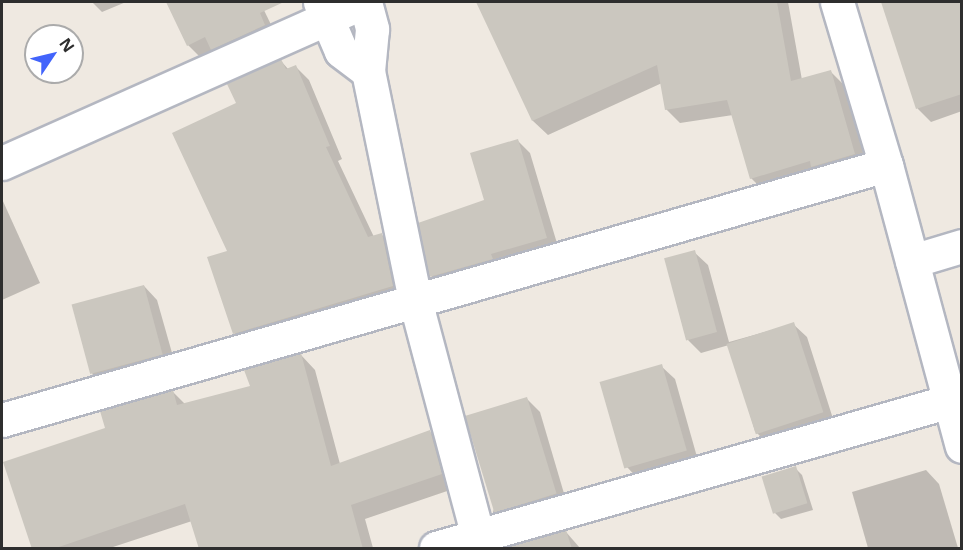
<!DOCTYPE html>
<style>
body{margin:0}
#map{position:relative;width:963px;height:550px;overflow:hidden;background:#efe9e1;font-family:"Noto Sans",sans-serif}
div>[style]{position:absolute}
.shadow>*{inset:0;background:#0003}
.building>*{inset:0;background:#cbc7bf;transform-origin:0 0}
.roads{filter:drop-shadow(2px 0 #b4b7c1) drop-shadow(-2px 0 #b4b7c1) drop-shadow(0 2px #b4b7c1) drop-shadow(0 -2px #b4b7c1)}
.minor>*{height:33px;margin:-16.5px;padding:0 16.5px;transform-origin:16.5px;border-radius:16.5px;background:#fff}
span{translate:-50% -50%;white-space:nowrap;text-align:center;line-height:1.15;-webkit-text-stroke:4.5px #fff;paint-order:stroke}
.frame{position:absolute;inset:0;border:3px solid #2e2e2e;pointer-events:none}
.north{position:absolute;left:24px;top:24px;width:60px;height:60px;box-sizing:border-box;background:#fff;border:2px solid #ababab;border-radius:50%;rotate:55deg;font-size:16px;font-weight:700;line-height:24px;text-align:center;color:#2e2e2e}
.north::after{content:'';display:block;margin:auto;width:21px;height:27px;background:#4264fb;clip-path:polygon(50% 0,100% 100%,50% 72%,0 100%)}
</style>
<div id="map">
<div class="shadow">
<i style="clip-path:polygon(92px 2px,126px 2px,102px 12px)"></i>
<i style="clip-path:polygon(167px 2px,260px 2px,278px 39px,201px 58px,188px 45px)"></i>
<i style="clip-path:polygon(478px 2px,667px 2px,669px 4px,683px 2px,788px 2px,802px 80px,831px 72px,845px 86px,868px 168px,765px 192px,751px 178px,733px 115px,680px 123px,666px 109px,662px 83px,548px 135px,533px 121px)"></i>
<i style="clip-path:polygon(883px 2px,962px 2px,962px 111px,931px 122px,918px 109px)"></i>
<i style="clip-path:polygon(281px 61px,289px 70px,296px 67px,309px 80px,342px 159px,338px 161px,374px 237px,382px 235px,395px 248px,405px 299px,247px 346px,234px 333px,229px 252px,238px 104px)"></i>
<i style="clip-path:polygon(518px 141px,530px 153px,559px 250px,443px 288px,431px 276px,486px 201px)"></i>
<i style="clip-path:polygon(2px 199px,40px 283px,2px 300px)"></i>
<i style="clip-path:polygon(694px 252px,708px 265px,729px 342px,793px 324px,807px 337px,835px 425px,768px 444px,755px 431px,729px 345px,701px 353px,688px 340px)"></i>
<i style="clip-path:polygon(144px 286px,157px 300px,176px 367px,105px 387px,92px 374px)"></i>
<i style="clip-path:polygon(301px 355px,315px 370px,340px 464px,430px 432px,445px 447px,456px 488px,365px 519px,373px 548px,201px 548px,192px 521px,110px 548px,33px 548px,107px 429px,173px 392px,186px 405px,252px 387px)"></i>
<i style="clip-path:polygon(661px 366px,675px 379px,699px 464px,640px 481px,627px 467px)"></i>
<i style="clip-path:polygon(527px 399px,540px 412px,568px 507px,507px 525px,493px 512px)"></i>
<i style="clip-path:polygon(795px 468px,802px 475px,813px 510px,781px 519px,774px 512px)"></i>
<i style="clip-path:polygon(926px 470px,939px 484px,958px 548px,868px 548px,852px 492px)"></i>
<i style="clip-path:polygon(566px 532px,580px 548px,508px 548px)"></i>
</div>
<div class="building">
<i style="clip-path:polygon(166px 2px,284px 2px,260px 13px,265px 25px,211px 50px,205px 37px,187px 46px)"></i>
<i style="clip-path:polygon(476px 2px,777px 2px,791px 81px,831px 70px,855px 154px,811px 167px,810px 161px,750px 179px,727px 100px,665px 110px,657px 65px,532px 121px)"></i>
<i style="clip-path:polygon(881px 2px,962px 2px,962px 94px,916px 109px)"></i>
<i style="clip-path:polygon(281px 59px,286px 69px,296px 65px,330px 146px,326px 147px,368px 237px,382px 233px,393px 286px,233px 334px,207px 257px,227px 251px,172px 133px,236px 103px,227px 84px)"></i>
<i style="clip-path:polygon(518px 139px,547px 238px,491px 254px,493px 259px,429px 277px,418px 223px,484px 200px,470px 153px)"></i>
<i style="left:695px;top:250px;width:85px;height:32px;rotate:75deg"></i>
<i style="left:144px;top:285px;width:72px;height:75px;rotate:75deg"></i>
<i style="left:794px;top:322px;width:95px;height:71px;rotate:72deg"></i>
<i style="clip-path:polygon(301px 353px,331px 466px,430px 430px,442px 474px,351px 505px,363px 549px,199px 549px,185px 504px,53px 549px,32px 549px,3px 462px,105px 428px,100px 411px,173px 390px,177px 405px,250px 386px,244px 370px)"></i>
<i style="left:662px;top:364px;width:90px;height:65px;rotate:74deg"></i>
<i style="left:527px;top:397px;width:101px;height:65px;rotate:73deg"></i>
<i style="left:796px;top:466px;width:39px;height:36px;rotate:73deg"></i>
<i style="clip-path:polygon(566px 530px,572px 549px,503px 548px)"></i>
</div>
<div class="roads">
<div class="minor">
<i style="left:320px;top:2px;width:53px;rotate:66.8deg"></i>
<i style="left:341px;top:51px;width:34px;rotate:37deg"></i>
<i style="left:365px;top:2px;width:28px;rotate:75deg"></i>
<i style="left:372px;top:29px;width:42px;rotate:95.4deg"></i>
<i style="left:368px;top:71px;width:234px;rotate:78.4deg"></i>
<i style="left:415px;top:300px;width:257px;rotate:75.1deg"></i>
<i style="left:837px;top:2px;width:170px;rotate:73.3deg"></i>
<i style="left:886px;top:165px;width:291px;rotate:74.9deg"></i>
<i style="left:2px;top:163px;width:396px;rotate:-24deg"></i>
<i style="left:912px;top:261px;width:52px;rotate:-16.7deg"></i>
<i style="left:2px;top:420px;width:920px;rotate:-16.09deg"></i>
<i style="left:436px;top:548px;width:535px;rotate:-15.96deg"></i>
</div>
</div>
<div class="frame"></div>
<div class="north">N</div>
</div>
